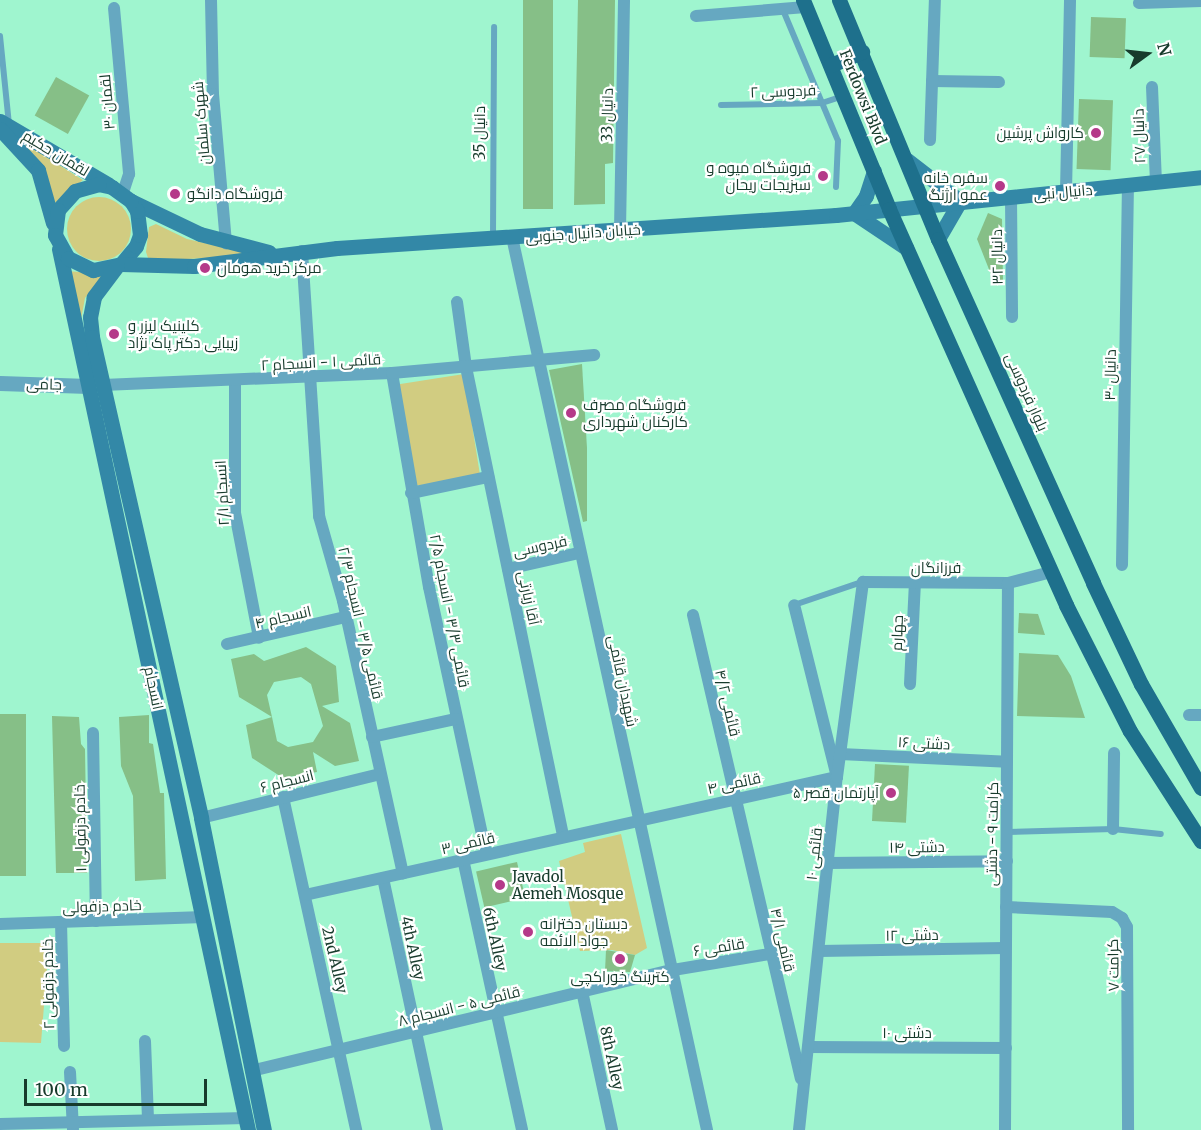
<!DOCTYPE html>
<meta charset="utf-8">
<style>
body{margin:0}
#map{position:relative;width:1201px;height:1130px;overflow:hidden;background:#9ff5cf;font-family:Merriweather,Cairo,serif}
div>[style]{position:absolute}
.green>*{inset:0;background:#d1cc81;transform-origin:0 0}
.round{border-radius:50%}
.building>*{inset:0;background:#86bf87;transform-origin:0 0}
.service>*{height:6px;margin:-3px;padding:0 3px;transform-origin:3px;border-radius:3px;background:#66a8c1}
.minor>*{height:12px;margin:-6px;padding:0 6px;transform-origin:6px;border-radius:6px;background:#66a8c1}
.tertiary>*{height:15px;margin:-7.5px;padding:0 7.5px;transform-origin:7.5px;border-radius:7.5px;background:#66a8c1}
.secondary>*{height:15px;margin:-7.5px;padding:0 7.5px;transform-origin:7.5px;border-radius:7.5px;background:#3388a7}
.primary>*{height:15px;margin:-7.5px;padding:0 7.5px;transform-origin:7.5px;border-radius:7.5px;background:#1e708c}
.dots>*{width:16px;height:16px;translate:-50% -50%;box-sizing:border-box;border:3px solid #fff;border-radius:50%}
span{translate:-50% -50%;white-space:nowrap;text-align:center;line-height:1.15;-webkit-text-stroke:4.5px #fff;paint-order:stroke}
.street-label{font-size:15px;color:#173b2c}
.poi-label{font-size:15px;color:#173b2c}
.right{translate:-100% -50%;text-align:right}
.left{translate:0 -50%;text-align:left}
.north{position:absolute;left:1117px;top:24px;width:60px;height:60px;-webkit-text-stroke:4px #fff;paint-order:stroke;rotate:75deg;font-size:16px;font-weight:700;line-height:24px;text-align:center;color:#173b2c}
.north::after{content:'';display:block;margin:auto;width:21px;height:27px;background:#173b2c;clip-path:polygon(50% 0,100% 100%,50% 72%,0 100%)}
.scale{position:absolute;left:24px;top:1079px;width:183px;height:27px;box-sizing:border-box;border:3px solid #173b2c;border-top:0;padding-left:8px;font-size:18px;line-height:21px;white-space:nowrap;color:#173b2c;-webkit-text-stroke:4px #fff;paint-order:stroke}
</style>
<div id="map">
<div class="green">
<i style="clip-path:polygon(18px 139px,83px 180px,55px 203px,47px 178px)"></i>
<i class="round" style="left:67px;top:197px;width:64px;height:64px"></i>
<i style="clip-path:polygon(156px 224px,187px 239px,244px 252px,245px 256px,149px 261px,146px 252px,149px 227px)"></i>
<i style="clip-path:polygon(67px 271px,104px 274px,85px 298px,80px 325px)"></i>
<i style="left:464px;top:374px;width:103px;height:66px;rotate:81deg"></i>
<i style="clip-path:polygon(621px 834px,647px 948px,635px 955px,612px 950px,580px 951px,559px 861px,585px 852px,583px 843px)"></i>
<i style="clip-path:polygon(0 943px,49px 943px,41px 1043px,0 1042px)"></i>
</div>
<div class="building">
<i style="left:523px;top:0;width:30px;height:209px"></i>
<i style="clip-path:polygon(578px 0,615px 0,613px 163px,605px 164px,605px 204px,574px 205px)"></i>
<i style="left:1091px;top:17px;width:35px;height:40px;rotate:2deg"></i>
<i style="left:56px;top:77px;width:38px;height:44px;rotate:29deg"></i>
<i style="left:1079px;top:99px;width:34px;height:70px;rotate:2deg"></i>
<i style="clip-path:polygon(988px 213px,1002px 219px,1003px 282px,994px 282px,977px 239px)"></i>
<i style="clip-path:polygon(582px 364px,587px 448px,587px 521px,583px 522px,549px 370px)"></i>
<i style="clip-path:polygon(1019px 613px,1038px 614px,1045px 635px,1018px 633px)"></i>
<i style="clip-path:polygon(306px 647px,336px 666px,339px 702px,322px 706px,350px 723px,359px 761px,335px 766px,313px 752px,317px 772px,283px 778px,252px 758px,246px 725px,272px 717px,277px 741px,288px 747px,313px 742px,323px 726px,311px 684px,301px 677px,274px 682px,267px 695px,272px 717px,239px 697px,231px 659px,254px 654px,264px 661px)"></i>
<i style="clip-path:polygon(1019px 653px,1058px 655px,1071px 676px,1085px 718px,1017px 716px)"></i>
<i style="left:0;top:714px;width:26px;height:162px"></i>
<i style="clip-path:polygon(149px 715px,149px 743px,153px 744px,160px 793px,164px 793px,166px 879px,135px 881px,133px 796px,121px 766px,119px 717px)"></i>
<i style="clip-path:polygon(52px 716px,79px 717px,81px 744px,85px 749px,87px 873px,56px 873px)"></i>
<i style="left:875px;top:764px;width:34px;height:57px;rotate:3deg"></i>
<i style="left:517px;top:862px;width:37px;height:42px;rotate:77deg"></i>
<i style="clip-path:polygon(606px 950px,635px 955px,630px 972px,605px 971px)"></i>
</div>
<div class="service">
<i style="left:783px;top:10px;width:142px;rotate:67.2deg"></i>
<i style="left:838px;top:141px;width:46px;rotate:92.5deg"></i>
<i style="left:0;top:36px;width:89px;rotate:84.2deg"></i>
<i style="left:721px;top:105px;width:101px;rotate:-1.1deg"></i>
<i style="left:822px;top:103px;width:22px;rotate:-18deg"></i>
<i style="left:493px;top:236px;width:209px;rotate:-89.7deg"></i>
<i style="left:794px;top:605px;width:72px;rotate:-18.7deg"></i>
<i style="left:1007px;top:832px;width:106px;rotate:-1.6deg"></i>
<i style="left:1113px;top:829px;width:48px;rotate:5.9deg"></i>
</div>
<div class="minor">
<i style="left:211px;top:0;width:94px;rotate:88.8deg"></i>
<i style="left:213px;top:94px;width:150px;rotate:85deg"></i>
<i style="left:1139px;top:3px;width:62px;rotate:-1.8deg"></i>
<i style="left:114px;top:8px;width:167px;rotate:84.8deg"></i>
<i style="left:129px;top:174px;width:20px;rotate:108deg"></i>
<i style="left:696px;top:16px;width:110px;rotate:-4.7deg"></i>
<i style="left:932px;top:81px;width:67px;rotate:0.9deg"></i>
<i style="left:1152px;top:87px;width:96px;rotate:87.6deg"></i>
<i style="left:930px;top:140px;width:140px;rotate:-88deg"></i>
<i style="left:1066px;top:192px;width:192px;rotate:-88.8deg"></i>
<i style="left:1011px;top:197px;width:120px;rotate:89.5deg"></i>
<i style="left:620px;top:230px;width:230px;rotate:-89deg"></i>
<i style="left:512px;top:237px;width:914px;rotate:77.68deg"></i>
<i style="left:302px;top:251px;width:266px;rotate:86.3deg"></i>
<i style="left:319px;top:516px;width:88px;rotate:74.2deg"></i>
<i style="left:343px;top:601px;width:279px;rotate:77.6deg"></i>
<i style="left:457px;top:302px;width:66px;rotate:82.1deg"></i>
<i style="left:466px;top:367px;width:479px;rotate:78.3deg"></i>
<i style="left:392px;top:373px;width:217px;rotate:80.2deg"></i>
<i style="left:429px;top:587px;width:273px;rotate:77.9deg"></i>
<i style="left:235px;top:381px;width:132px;rotate:90deg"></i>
<i style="left:235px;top:513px;width:127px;rotate:79.1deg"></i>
<i style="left:103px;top:385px;width:289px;rotate:-2.4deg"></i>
<i style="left:392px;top:373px;width:203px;rotate:-5.1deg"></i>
<i style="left:411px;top:493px;width:79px;rotate:-11.7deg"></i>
<i style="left:1122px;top:565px;width:380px;rotate:-89.1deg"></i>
<i style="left:508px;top:569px;width:73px;rotate:-12.7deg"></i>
<i style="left:693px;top:615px;width:476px;rotate:76.9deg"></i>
<i style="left:227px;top:644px;width:122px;rotate:-12.8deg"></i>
<i style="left:910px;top:684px;width:101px;rotate:-87.2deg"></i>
<i style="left:1189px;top:715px;width:12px"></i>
<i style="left:93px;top:733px;width:188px;rotate:89.1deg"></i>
<i style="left:372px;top:737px;width:86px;rotate:-12.1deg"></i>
<i style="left:840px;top:754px;width:167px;rotate:2.7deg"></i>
<i style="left:283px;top:797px;width:341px;rotate:77.6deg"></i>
<i style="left:201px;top:818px;width:184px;rotate:-13.8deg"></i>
<i style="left:1113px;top:829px;width:76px;rotate:-89.2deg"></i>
<i style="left:463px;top:859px;width:277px;rotate:77.7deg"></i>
<i style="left:828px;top:863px;width:179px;rotate:-0.6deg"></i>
<i style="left:383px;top:878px;width:258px;rotate:77.9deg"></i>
<i style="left:305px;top:895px;width:545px;rotate:-12.51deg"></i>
<i style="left:837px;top:777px;width:177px;rotate:-104deg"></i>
<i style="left:1006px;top:907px;width:106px;rotate:2.7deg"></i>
<i style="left:1112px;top:912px;width:12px;rotate:31deg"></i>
<i style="left:1122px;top:918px;width:10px;rotate:61deg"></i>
<i style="left:1127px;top:927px;width:203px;rotate:89.7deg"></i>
<i style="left:61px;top:922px;width:124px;rotate:88.6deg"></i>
<i style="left:0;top:924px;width:204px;rotate:-2deg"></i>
<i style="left:819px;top:951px;width:186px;rotate:-0.9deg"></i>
<i style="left:582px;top:991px;width:142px;rotate:77.8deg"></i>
<i style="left:145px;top:1041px;width:79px;rotate:87.8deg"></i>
<i style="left:808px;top:1047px;width:198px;rotate:0.3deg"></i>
<i style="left:251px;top:1071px;width:434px;rotate:-13.5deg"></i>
<i style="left:673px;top:970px;width:98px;rotate:-9.4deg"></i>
<i style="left:70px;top:1072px;width:57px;rotate:87deg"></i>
<i style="left:0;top:1124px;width:246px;rotate:-1.4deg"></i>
<i style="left:799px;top:1130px;width:355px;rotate:-83.9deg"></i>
<i style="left:837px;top:777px;width:197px;rotate:-82.4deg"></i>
<i style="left:863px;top:582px;width:145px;rotate:0.4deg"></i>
<i style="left:1005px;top:1130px;width:547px;rotate:-89.69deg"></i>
<i style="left:1008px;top:583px;width:44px;rotate:-14.3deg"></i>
</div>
<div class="tertiary">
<i style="left:0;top:383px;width:88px;rotate:2deg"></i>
</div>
<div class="secondary">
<i style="left:0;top:121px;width:126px;rotate:30.4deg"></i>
<i style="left:0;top:129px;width:56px;rotate:47.2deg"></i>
<i style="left:38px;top:170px;width:55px;rotate:74.2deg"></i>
<i style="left:907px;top:160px;width:67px;rotate:37.7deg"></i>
<i style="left:960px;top:201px;width:44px;rotate:120.1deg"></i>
<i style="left:874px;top:171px;width:26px;rotate:108deg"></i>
<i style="left:866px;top:196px;width:21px;rotate:125deg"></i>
<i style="left:854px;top:213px;width:63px;rotate:33.9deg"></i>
<i style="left:131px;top:201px;width:76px;rotate:25.6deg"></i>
<i style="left:200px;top:234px;width:71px;rotate:14.6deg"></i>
<i style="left:59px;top:249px;width:901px;rotate:77.89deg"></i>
<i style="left:121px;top:264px;width:23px;rotate:-50deg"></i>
<i style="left:136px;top:246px;width:12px;rotate:-70deg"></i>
<i style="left:140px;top:235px;width:24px;rotate:-97deg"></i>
<i style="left:137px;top:211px;width:12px;rotate:-121deg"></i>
<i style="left:131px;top:201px;width:24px;rotate:-144deg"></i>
<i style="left:112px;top:187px;width:13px;rotate:-167deg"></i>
<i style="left:99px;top:184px;width:25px;rotate:164deg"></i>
<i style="left:75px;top:191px;width:25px;rotate:132deg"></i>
<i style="left:58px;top:210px;width:25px;rotate:97deg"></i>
<i style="left:55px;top:235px;width:26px;rotate:61deg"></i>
<i style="left:68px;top:258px;width:28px;rotate:26deg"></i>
<i style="left:93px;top:270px;width:29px;rotate:-12deg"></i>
<i style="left:121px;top:264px;width:73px;rotate:1.6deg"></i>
<i style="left:194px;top:266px;width:144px;rotate:-7.2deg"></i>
<i style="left:337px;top:248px;width:500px;rotate:-3.78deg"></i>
<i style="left:836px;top:215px;width:367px;rotate:-5.9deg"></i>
<i style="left:117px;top:266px;width:39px;rotate:127deg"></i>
<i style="left:94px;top:297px;width:20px;rotate:101deg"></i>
<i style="left:90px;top:317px;width:20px;rotate:84deg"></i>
<i style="left:92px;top:337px;width:493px;rotate:77.2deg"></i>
<i style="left:201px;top:818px;width:318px;rotate:78.6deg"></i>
</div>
<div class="primary">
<i style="left:803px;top:0;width:226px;rotate:67.6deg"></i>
<i style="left:889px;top:209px;width:434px;rotate:65.9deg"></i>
<i style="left:1066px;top:605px;width:141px;rotate:63.1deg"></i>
<i style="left:1130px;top:731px;width:131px;rotate:57.2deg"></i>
<i style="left:839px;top:0;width:259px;rotate:67.5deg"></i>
<i style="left:938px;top:239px;width:377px;rotate:65.7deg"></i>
<i style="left:1093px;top:583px;width:112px;rotate:64.6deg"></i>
<i style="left:1141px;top:684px;width:120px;rotate:60deg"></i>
<i style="left:831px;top:65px;width:34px;rotate:-23deg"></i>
</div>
<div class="dots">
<i style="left:1096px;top:133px;background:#b53989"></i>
<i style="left:823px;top:176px;background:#b53989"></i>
<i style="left:1000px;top:186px;background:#b53989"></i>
<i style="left:175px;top:194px;background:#b53989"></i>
<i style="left:205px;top:268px;background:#b53989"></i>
<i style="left:114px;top:334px;background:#b53989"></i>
<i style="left:571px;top:413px;background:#b53989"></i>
<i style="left:891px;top:793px;background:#b53989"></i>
<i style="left:500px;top:885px;background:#b53989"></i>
<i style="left:528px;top:932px;background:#b53989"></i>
<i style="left:620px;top:959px;background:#b53989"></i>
</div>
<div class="street-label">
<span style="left:783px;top:91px;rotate:-2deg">فردوسی ۲</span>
<span style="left:863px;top:97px;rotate:68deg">Ferdowsi Blvd</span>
<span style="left:107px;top:102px;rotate:-95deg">لقمان ۳۰</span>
<span style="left:607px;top:115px;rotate:-89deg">دانیال 33</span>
<span style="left:201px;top:123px;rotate:-95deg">شهرک سلمان</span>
<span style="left:480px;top:133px;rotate:-90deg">دانیال 35</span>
<span style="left:1139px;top:136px;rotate:-92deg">دانیال ۲۷</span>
<span style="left:56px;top:153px;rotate:31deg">لقمان حکیم</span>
<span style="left:1063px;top:192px;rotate:-5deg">دانیال نبی</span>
<span style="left:583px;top:233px;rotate:-4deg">خیابان دانیال جنوبی</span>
<span style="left:997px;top:257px;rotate:-91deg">دانیال ۳۲</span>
<span style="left:321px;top:362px;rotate:-3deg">قائمی ۱ - انسجام ۲</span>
<span style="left:1110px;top:375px;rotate:-89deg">دانیال ۳۰</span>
<span style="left:44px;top:384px;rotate:1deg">جامی</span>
<span style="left:1027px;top:392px;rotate:66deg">بلوار فردوسی</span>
<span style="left:222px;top:493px;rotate:-93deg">انسجام ۲/۱</span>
<span style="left:540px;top:546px;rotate:-12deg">فردوسی</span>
<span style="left:936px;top:568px">فرزانگان</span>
<span style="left:529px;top:598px;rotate:78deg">آقا زیارتی</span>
<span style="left:450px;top:611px;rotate:79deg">قائمی ۳/۳ - انسجام ۲/۵</span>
<span style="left:283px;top:617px;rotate:-13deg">انسجام ۴</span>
<span style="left:361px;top:623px;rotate:77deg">قائمی ۳/۵ - انسجام ۲/۳</span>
<span style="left:897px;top:633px;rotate:-88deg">چهارم</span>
<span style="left:623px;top:681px;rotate:78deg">شهیدان قائمی</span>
<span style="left:154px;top:688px;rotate:78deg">انسجام</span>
<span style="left:728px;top:703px;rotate:77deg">قائمی ۴/۲</span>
<span style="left:924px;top:743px;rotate:3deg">دشتی ۱۶</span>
<span style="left:287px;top:781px;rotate:-14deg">انسجام ۶</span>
<span style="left:734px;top:783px;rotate:-12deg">قائمی ۴</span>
<span style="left:80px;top:828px;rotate:-91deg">خادم دزفولی ۱</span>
<span style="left:992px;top:834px;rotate:-89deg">کرامت ۹ - دشتی</span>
<span style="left:468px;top:843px;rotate:-13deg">قائمی ۳</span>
<span style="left:917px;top:847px;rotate:-1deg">دشتی ۱۴</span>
<span style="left:814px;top:854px;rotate:-84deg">قائمی ۱۰</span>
<span style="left:102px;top:906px;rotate:-2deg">خادم دزفولی</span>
<span style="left:912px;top:935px;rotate:-1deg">دشتی ۱۲</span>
<span style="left:495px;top:939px;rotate:78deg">6th Alley</span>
<span style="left:783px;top:940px;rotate:77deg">قائمی ۴/۱</span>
<span style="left:719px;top:947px;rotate:-9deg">قائمی ۶</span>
<span style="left:413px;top:948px;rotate:78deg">4th Alley</span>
<span style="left:335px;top:960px;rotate:77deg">2nd Alley</span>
<span style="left:1113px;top:965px;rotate:-91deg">کرامت ۷</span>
<span style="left:48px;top:984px;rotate:-91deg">خادم دزفولی ۲</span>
<span style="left:459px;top:1006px;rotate:-14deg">قائمی ۵ - انسجام ۸</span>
<span style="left:907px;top:1033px">دشتی ۱۰</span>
<span style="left:612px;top:1058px;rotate:78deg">8th Alley</span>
</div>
<div class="poi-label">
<span class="right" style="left:1084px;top:133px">کارواش پرشین</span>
<span class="right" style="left:811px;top:176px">فروشگاه میوه و<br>سبزیجات ریحان</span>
<span class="right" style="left:988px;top:186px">سفره خانه<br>عمو ارژنگ</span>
<span class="left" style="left:187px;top:194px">فروشگاه دانگو</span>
<span class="left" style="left:217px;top:268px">مرکز خرید هومان</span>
<span class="left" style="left:128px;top:334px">کلینیک لیزر و<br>زیبایی دکتر پاک نژاد</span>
<span class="left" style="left:583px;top:413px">فروشگاه مصرف<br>کارکنان شهرداری</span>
<span class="right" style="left:879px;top:793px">آپارتمان قصر ۵</span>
<span class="left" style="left:512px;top:885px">Javadol<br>Aemeh Mosque</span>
<span class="left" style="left:540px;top:932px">دبستان دخترانه<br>جواد الائمه</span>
<span style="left:620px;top:977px">کترینگ خوراکچی</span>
</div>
<div class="north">N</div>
<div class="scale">100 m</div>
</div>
